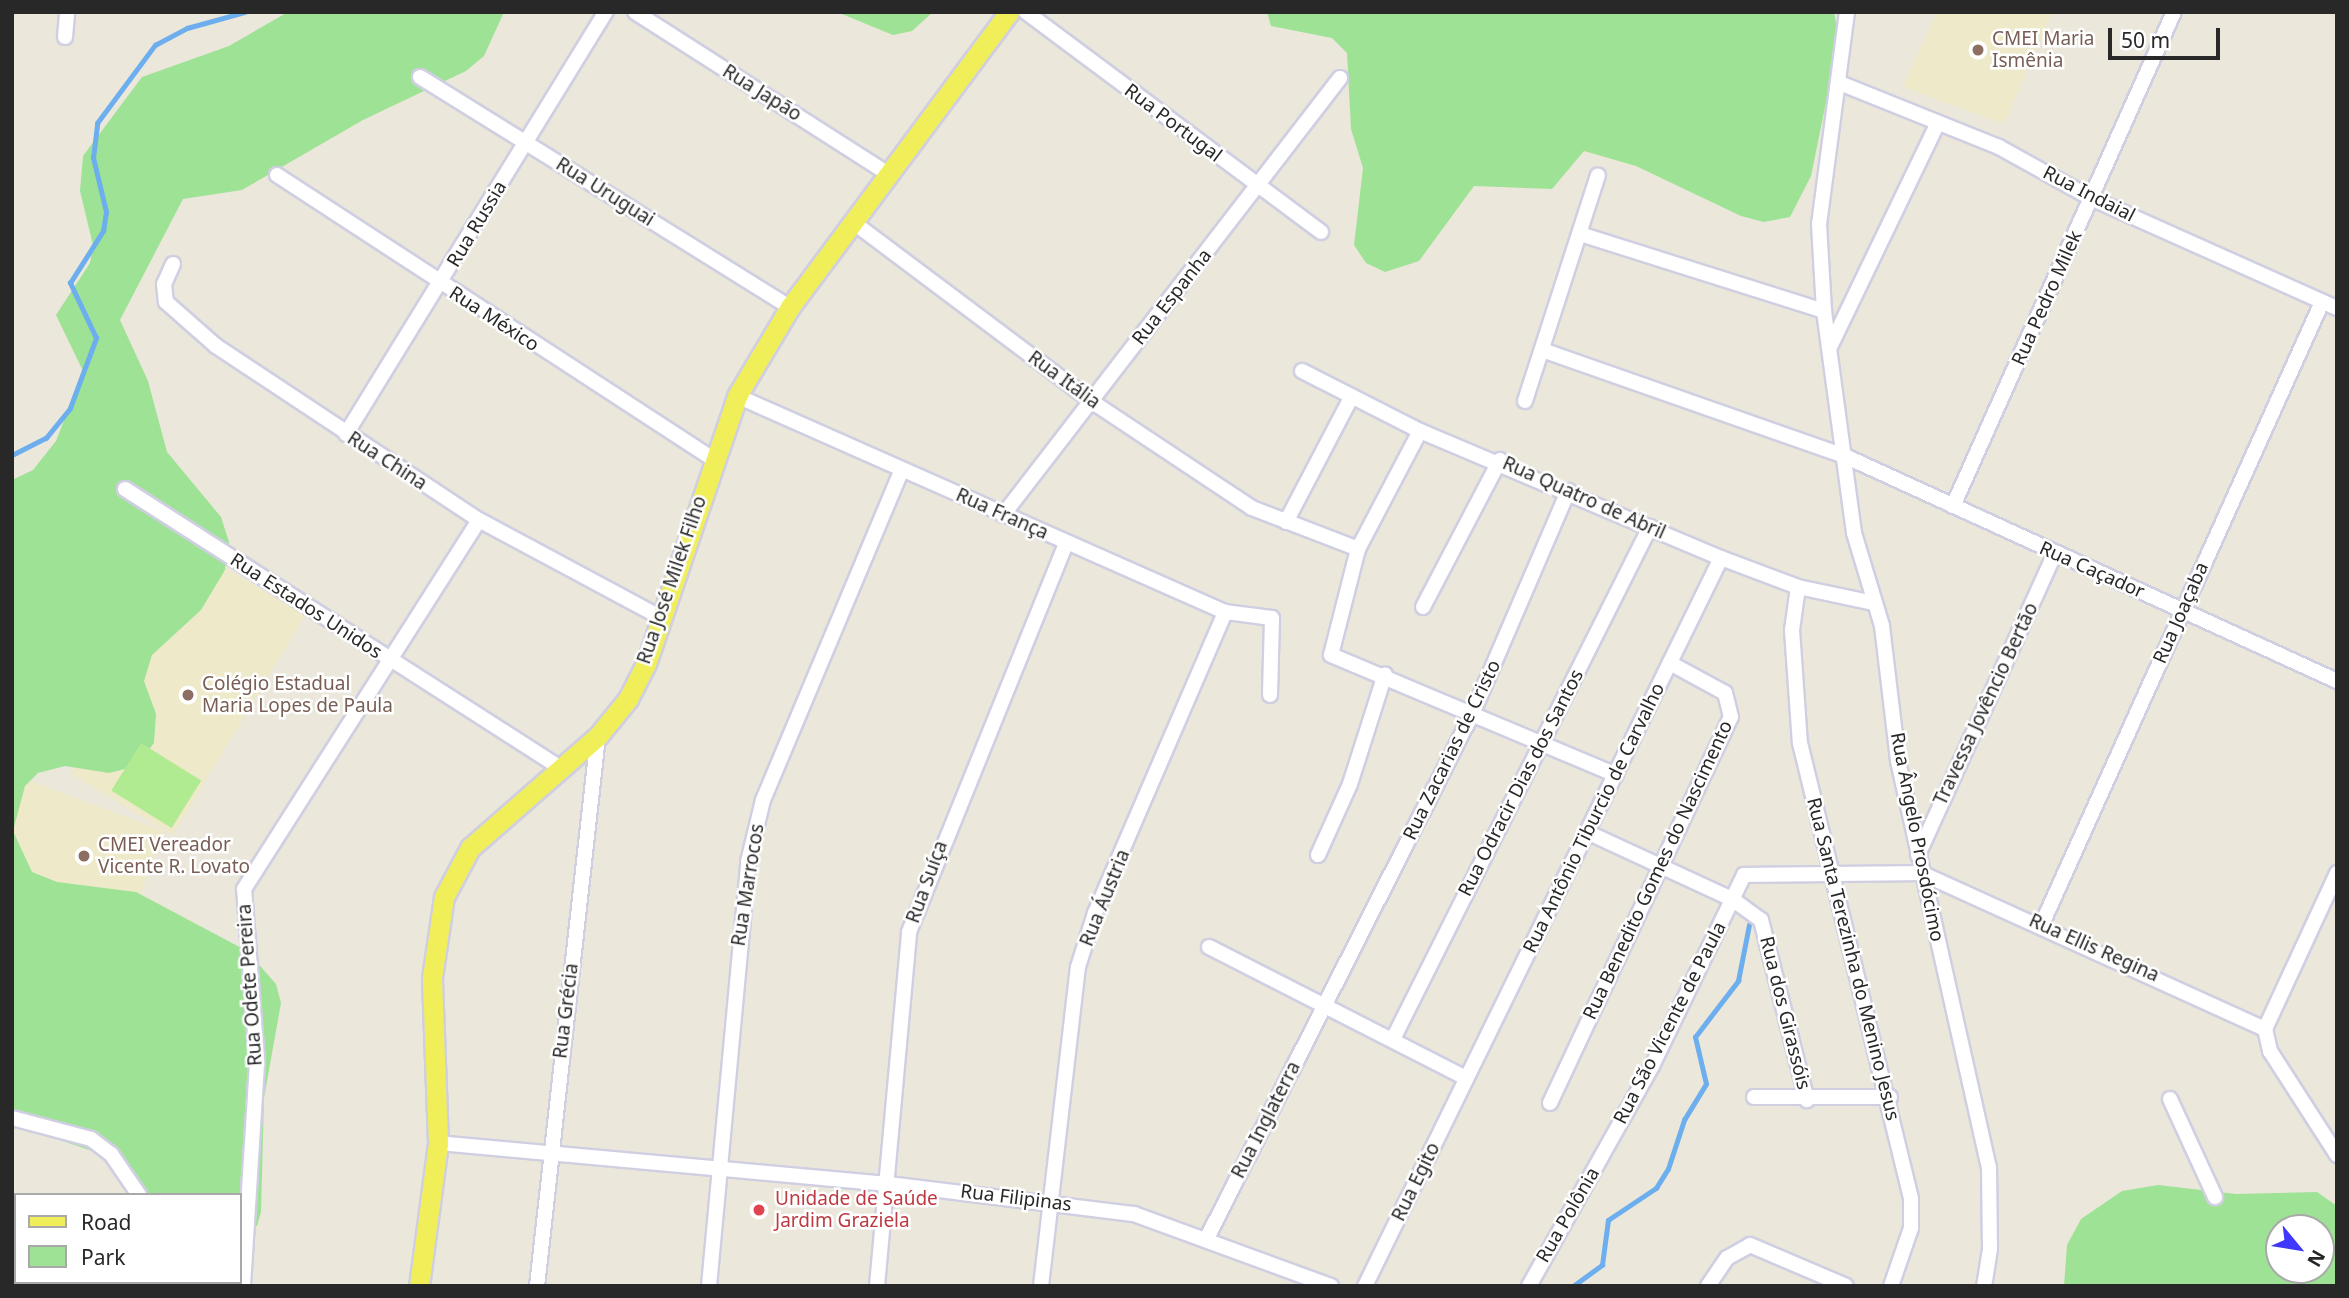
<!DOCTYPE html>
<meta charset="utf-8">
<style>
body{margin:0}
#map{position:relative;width:2349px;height:1298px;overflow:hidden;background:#ebe7da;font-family:"Noto Sans",sans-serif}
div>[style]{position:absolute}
.education>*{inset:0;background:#ede9c9;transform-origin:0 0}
.green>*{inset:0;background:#9ee296}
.pitch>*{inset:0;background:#b0ea91;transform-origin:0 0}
.stream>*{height:4.5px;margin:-2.25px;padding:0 2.25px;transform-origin:2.25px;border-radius:2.25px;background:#6caeee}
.roads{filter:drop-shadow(2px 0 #d0cfe2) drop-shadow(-2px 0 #d0cfe2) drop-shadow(0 2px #d0cfe2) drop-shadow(0 -2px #d0cfe2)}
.minor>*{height:14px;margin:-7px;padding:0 7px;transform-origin:7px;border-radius:7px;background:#fff}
.major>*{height:19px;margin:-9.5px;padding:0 9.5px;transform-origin:9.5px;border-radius:9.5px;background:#f0ef5a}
.dots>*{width:19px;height:19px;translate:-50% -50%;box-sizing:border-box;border:4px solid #fff;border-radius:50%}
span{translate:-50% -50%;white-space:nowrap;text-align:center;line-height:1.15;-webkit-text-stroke:5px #fff;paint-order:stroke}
.education-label{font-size:19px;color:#785e54}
.left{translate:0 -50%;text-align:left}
.street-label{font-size:19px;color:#282828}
.health-label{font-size:19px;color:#be3a42}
.frame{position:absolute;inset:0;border:14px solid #282828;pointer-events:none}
.legend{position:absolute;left:14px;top:1193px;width:228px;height:91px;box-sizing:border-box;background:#fff;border:2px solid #a9a9a9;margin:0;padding:9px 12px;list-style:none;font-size:21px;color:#282828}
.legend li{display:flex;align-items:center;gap:14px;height:35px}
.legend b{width:35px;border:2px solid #a9a9a9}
.north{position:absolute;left:2265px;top:1214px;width:70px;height:70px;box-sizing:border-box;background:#fff;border:2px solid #a9a9a9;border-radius:50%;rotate:120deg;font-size:19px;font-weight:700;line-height:28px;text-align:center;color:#282828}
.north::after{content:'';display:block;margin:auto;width:24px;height:32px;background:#4038fa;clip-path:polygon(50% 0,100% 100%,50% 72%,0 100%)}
.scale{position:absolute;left:2108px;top:28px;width:112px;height:32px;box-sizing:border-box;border:4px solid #282828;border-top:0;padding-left:9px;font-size:21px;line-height:24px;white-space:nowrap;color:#282828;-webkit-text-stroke:5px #fff;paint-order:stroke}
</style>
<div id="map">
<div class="education">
<i style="clip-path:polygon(1937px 12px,2052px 12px,2004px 124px,1903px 87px)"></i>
<i style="left:202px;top:554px;width:120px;height:256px;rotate:31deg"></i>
<i style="clip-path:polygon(19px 777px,164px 831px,129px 924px,12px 881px,12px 795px)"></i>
</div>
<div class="green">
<i style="clip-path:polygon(288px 12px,504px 12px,484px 56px,466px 71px,363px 120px,242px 190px,183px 199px,120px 320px,148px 381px,167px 452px,221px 517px,229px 542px,225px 570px,201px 610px,152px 655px,144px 681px,156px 714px,154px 743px,136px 766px,109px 773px,65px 766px,38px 773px,25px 786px,13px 831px,32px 872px,57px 882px,136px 892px,247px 951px,276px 984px,281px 1003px,264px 1098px,261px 1212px,257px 1226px,240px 1227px,240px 1195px,138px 1195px,101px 1154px,39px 1133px,12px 1114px,12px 480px,33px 470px,56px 441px,83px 371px,56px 315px,90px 263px,93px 245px,80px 191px,83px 156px,142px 77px,229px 46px)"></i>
<i style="clip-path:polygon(837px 12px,933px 12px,912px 31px,893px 35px)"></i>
<i style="clip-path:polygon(1267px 12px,1834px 12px,1839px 39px,1811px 176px,1790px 217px,1764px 222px,1741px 216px,1636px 166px,1584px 151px,1552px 189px,1474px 186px,1419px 261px,1385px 272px,1366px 263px,1354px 245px,1363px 168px,1351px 129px,1347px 53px,1332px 38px,1271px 26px)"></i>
<i style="clip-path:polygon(evenodd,2158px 1185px,2236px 1194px,2317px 1192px,2337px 1206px,2337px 1286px,2064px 1286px,2067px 1245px,2081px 1219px,2122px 1191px,2158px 1185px,2279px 1228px,2321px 1228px,2321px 1270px,2279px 1270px,2279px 1228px)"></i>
</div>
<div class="pitch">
<i style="left:141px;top:743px;width:71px;height:56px;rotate:32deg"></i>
</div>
<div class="stream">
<i style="left:12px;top:455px;width:38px;rotate:-27deg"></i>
<i style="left:46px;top:438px;width:38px;rotate:-51deg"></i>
<i style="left:70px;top:408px;width:75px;rotate:-69.6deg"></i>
<i style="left:96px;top:338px;width:61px;rotate:-115.3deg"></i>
<i style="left:70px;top:283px;width:62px;rotate:-57.6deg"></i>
<i style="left:103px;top:231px;width:19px;rotate:-81deg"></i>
<i style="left:106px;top:212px;width:56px;rotate:-103.5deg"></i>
<i style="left:93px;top:158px;width:35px;rotate:-83deg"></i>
<i style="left:97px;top:123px;width:97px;rotate:-53.4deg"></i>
<i style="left:155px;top:45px;width:36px;rotate:-28deg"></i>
<i style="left:187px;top:28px;width:60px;rotate:-15.4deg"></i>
<i style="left:1573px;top:1286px;width:36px;rotate:-36deg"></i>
<i style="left:1602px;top:1265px;width:45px;rotate:-82.4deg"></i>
<i style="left:1608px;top:1220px;width:58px;rotate:-33.7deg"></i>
<i style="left:1656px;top:1188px;width:22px;rotate:-58deg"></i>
<i style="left:1668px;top:1169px;width:52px;rotate:-71.9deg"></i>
<i style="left:1684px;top:1120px;width:42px;rotate:-58.6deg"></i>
<i style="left:1706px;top:1084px;width:48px;rotate:-103.2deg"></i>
<i style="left:1695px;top:1037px;width:71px;rotate:-52.5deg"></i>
<i style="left:1738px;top:981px;width:57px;rotate:-78.9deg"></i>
</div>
<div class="roads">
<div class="minor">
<i style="left:635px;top:12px;width:300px;rotate:32.6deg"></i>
<i style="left:1026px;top:12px;width:368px;rotate:36.7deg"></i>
<i style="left:1847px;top:12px;width:214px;rotate:97.5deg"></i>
<i style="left:1819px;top:224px;width:87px;rotate:86.7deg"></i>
<i style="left:1824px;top:311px;width:224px;rotate:82.3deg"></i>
<i style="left:1854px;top:533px;width:97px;rotate:73.2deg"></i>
<i style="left:1882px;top:626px;width:136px;rotate:83.2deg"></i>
<i style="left:1898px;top:761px;width:416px;rotate:77.4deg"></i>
<i style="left:1989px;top:1167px;width:82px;rotate:89.3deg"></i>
<i style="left:1990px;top:1249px;width:37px;rotate:99deg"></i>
<i style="left:65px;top:37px;width:25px;rotate:-85deg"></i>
<i style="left:420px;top:77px;width:436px;rotate:31.9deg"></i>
<i style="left:1840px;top:83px;width:171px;rotate:21.9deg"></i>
<i style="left:1999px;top:147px;width:107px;rotate:29deg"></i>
<i style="left:2093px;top:199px;width:267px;rotate:24.1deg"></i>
<i style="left:277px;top:175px;width:520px;rotate:33.08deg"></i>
<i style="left:853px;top:222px;width:298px;rotate:36.9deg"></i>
<i style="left:1091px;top:401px;width:193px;rotate:33.6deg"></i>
<i style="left:1252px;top:508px;width:114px;rotate:21.1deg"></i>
<i style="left:1580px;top:234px;width:256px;rotate:17.5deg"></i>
<i style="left:173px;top:264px;width:22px;rotate:114deg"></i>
<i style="left:164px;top:284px;width:18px;rotate:84deg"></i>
<i style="left:166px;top:302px;width:67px;rotate:41.3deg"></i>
<i style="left:216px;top:346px;width:315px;rotate:33.5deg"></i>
<i style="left:479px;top:520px;width:205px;rotate:28.2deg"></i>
<i style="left:1831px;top:345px;width:246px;rotate:-64.3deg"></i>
<i style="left:1542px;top:350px;width:323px;rotate:19.3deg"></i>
<i style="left:1847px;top:457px;width:539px;rotate:24.57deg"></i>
<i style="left:1302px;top:371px;width:132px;rotate:27deg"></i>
<i style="left:1420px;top:431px;width:327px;rotate:22.9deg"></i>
<i style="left:1721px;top:558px;width:82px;rotate:20.6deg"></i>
<i style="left:1798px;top:587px;width:78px;rotate:11.9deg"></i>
<i style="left:737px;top:396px;width:534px;rotate:23.88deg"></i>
<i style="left:1225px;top:612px;width:47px;rotate:7.3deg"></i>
<i style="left:1272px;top:618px;width:77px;rotate:91.5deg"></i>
<i style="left:1525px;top:401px;width:237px;rotate:-72.1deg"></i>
<i style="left:1420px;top:431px;width:133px;rotate:117.7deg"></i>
<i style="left:1358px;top:549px;width:109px;rotate:104.3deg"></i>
<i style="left:1331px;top:655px;width:309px;rotate:22.8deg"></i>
<i style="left:346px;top:434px;width:496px;rotate:-58.4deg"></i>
<i style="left:125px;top:489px;width:515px;rotate:32.64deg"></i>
<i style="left:1953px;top:506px;width:541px;rotate:-65.9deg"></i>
<i style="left:1003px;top:515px;width:552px;rotate:-52.36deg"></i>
<i style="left:1286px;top:522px;width:142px;rotate:-62.4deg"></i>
<i style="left:1798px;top:587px;width:43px;rotate:97.9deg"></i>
<i style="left:1792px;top:630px;width:113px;rotate:86deg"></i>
<i style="left:1800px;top:743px;width:469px;rotate:76.3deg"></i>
<i style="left:1911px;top:1199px;width:29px;rotate:90deg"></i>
<i style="left:1911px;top:1228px;width:61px;rotate:109deg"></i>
<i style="left:1423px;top:607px;width:166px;rotate:-62.4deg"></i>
<i style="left:1589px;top:833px;width:157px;rotate:24.8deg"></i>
<i style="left:1732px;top:899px;width:36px;rotate:36deg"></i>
<i style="left:1761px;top:920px;width:186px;rotate:75.7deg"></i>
<i style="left:1318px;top:855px;width:78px;rotate:-65.7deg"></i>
<i style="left:1350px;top:784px;width:115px;rotate:-72.3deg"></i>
<i style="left:1918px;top:855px;width:332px;rotate:-65.6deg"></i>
<i style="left:2042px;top:924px;width:682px;rotate:-65.76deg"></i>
<i style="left:1209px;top:947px;width:288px;rotate:27deg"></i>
<i style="left:2265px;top:1029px;width:172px;rotate:-65.2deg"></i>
<i style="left:2265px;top:1029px;width:23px;rotate:77deg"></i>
<i style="left:2270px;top:1051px;width:124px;rotate:57.2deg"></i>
<i style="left:1393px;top:1039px;width:573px;rotate:-63.35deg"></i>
<i style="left:1754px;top:1097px;width:136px"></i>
<i style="left:2170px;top:1099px;width:108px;rotate:65.3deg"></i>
<i style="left:1550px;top:1103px;width:426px;rotate:-64.9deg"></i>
<i style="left:1731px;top:717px;width:25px;rotate:-104deg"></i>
<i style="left:1725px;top:693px;width:63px;rotate:-151.4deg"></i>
<i style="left:12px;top:1118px;width:82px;rotate:14.9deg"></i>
<i style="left:91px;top:1139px;width:25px;rotate:37deg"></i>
<i style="left:111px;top:1154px;width:50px;rotate:55.7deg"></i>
<i style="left:438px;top:1143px;width:453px;rotate:5.2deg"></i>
<i style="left:889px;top:1184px;width:247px;rotate:7deg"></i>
<i style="left:1134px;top:1214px;width:210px;rotate:20.1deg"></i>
<i style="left:1208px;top:1236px;width:587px;rotate:-63.17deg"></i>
<i style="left:1473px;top:712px;width:241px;rotate:-66.7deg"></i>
<i style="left:243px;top:1286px;width:225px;rotate:-86.4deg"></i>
<i style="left:257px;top:1061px;width:172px;rotate:-94.3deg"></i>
<i style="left:244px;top:889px;width:437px;rotate:-57.5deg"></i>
<i style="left:537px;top:1286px;width:553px;rotate:-83.67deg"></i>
<i style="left:709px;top:1286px;width:426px;rotate:-84.7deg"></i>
<i style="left:748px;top:862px;width:64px;rotate:-76.4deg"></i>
<i style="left:763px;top:800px;width:358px;rotate:-67.2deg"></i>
<i style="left:877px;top:1286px;width:355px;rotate:-84.8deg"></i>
<i style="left:909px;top:932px;width:419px;rotate:-68deg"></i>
<i style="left:1041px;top:1286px;width:321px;rotate:-83.4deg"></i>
<i style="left:1078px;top:967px;width:57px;rotate:-72.5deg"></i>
<i style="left:1095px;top:913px;width:328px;rotate:-66.6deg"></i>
<i style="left:1365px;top:1286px;width:810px;rotate:-63.94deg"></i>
<i style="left:1529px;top:1286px;width:252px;rotate:-60.8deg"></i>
<i style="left:1652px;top:1066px;width:212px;rotate:-64.3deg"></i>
<i style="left:1744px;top:875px;width:177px;rotate:-0.6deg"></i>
<i style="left:1921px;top:873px;width:378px;rotate:24.4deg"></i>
<i style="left:1708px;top:1286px;width:34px;rotate:-56deg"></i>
<i style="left:1727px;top:1258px;width:26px;rotate:-29deg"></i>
<i style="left:1750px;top:1245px;width:104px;rotate:23.1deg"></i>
</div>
<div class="major">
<i style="left:419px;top:1286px;width:144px;rotate:-82.4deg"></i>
<i style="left:438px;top:1143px;width:165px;rotate:-92.1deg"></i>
<i style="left:432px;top:978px;width:82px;rotate:-81.6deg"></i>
<i style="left:444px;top:897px;width:55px;rotate:-62deg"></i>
<i style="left:470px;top:848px;width:170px;rotate:-41.2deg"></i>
<i style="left:598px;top:736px;width:48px;rotate:-51deg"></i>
<i style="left:628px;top:699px;width:39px;rotate:-63deg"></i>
<i style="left:646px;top:664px;width:283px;rotate:-71.2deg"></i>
<i style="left:737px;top:396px;width:104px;rotate:-59.2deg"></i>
<i style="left:790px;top:307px;width:367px;rotate:-53.4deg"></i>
</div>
</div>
<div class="dots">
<i style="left:1978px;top:50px;background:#8d6e63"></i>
<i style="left:188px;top:695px;background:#8d6e63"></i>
<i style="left:84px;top:856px;background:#8d6e63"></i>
<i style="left:759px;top:1210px;background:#e0444e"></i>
</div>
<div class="education-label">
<span class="left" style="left:1992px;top:50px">CMEI Maria<br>Ismênia</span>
<span class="left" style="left:202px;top:695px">Colégio Estadual<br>Maria Lopes de Paula</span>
<span class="left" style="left:98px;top:856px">CMEI Vereador<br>Vicente R. Lovato</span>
</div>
<div class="street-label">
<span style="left:762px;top:93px;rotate:32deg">Rua Japão</span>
<span style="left:1173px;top:123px;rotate:37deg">Rua Portugal</span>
<span style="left:605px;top:192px;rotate:32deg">Rua Uruguai</span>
<span style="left:2089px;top:194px;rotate:27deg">Rua Indaial</span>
<span style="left:477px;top:224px;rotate:-59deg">Rua Russia</span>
<span style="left:1172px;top:297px;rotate:-52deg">Rua Espanha</span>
<span style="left:2047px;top:298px;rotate:-66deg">Rua Pedro Milek</span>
<span style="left:494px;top:319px;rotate:33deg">Rua México</span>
<span style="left:1064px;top:380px;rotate:36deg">Rua Itália</span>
<span style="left:387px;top:461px;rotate:33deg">Rua China</span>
<span style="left:1584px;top:498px;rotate:24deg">Rua Quatro de Abril</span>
<span style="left:1002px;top:514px;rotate:24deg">Rua França</span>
<span style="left:2092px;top:570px;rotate:24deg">Rua Caçador</span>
<span style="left:672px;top:580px;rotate:-71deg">Rua José Milek Filho</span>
<span style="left:306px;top:606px;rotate:33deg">Rua Estados Unidos</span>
<span style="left:2181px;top:613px;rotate:-66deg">Rua Joaçaba</span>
<span style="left:1986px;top:704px;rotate:-65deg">Travessa Jovêncio Bertão</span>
<span style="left:1452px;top:750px;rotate:-64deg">Rua Zacarias de Cristo</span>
<span style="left:1521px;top:783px;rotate:-63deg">Rua Odracir Dias dos Santos</span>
<span style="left:1594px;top:818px;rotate:-64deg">Rua Antônio Tiburcio de Carvalho</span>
<span style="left:1917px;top:837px;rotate:79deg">Rua Ângelo Prosdócimo</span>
<span style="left:1658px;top:870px;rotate:-65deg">Rua Benedito Gomes do Nascimento</span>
<span style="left:927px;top:882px;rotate:-70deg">Rua Suíça</span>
<span style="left:748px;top:885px;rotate:-81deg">Rua Marrocos</span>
<span style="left:1105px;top:898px;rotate:-68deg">Rua Áustria</span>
<span style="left:2094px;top:948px;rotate:24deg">Rua Ellis Regina</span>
<span style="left:1853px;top:959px;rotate:76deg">Rua Santa Terezinha do Menino Jesus</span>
<span style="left:250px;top:985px;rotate:-94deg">Rua Odete Pereira</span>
<span style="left:566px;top:1011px;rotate:-83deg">Rua Grécia</span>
<span style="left:1785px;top:1013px;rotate:76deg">Rua dos Girassóis</span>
<span style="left:1670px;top:1023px;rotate:-63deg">Rua São Vicente de Paula</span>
<span style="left:1266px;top:1120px;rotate:-63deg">Rua Inglaterra</span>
<span style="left:1416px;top:1182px;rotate:-64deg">Rua Egito</span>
<span style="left:1016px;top:1198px;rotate:7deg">Rua Filipinas</span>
<span style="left:1568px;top:1215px;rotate:-60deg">Rua Polônia</span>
</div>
<div class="health-label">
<span class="left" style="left:775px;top:1210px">Unidade de Saúde<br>Jardim Graziela</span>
</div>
<div class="frame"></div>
<ul class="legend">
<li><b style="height:9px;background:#f0ef5a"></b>Road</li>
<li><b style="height:19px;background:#9ee296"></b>Park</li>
</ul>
<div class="north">N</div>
<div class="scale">50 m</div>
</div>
